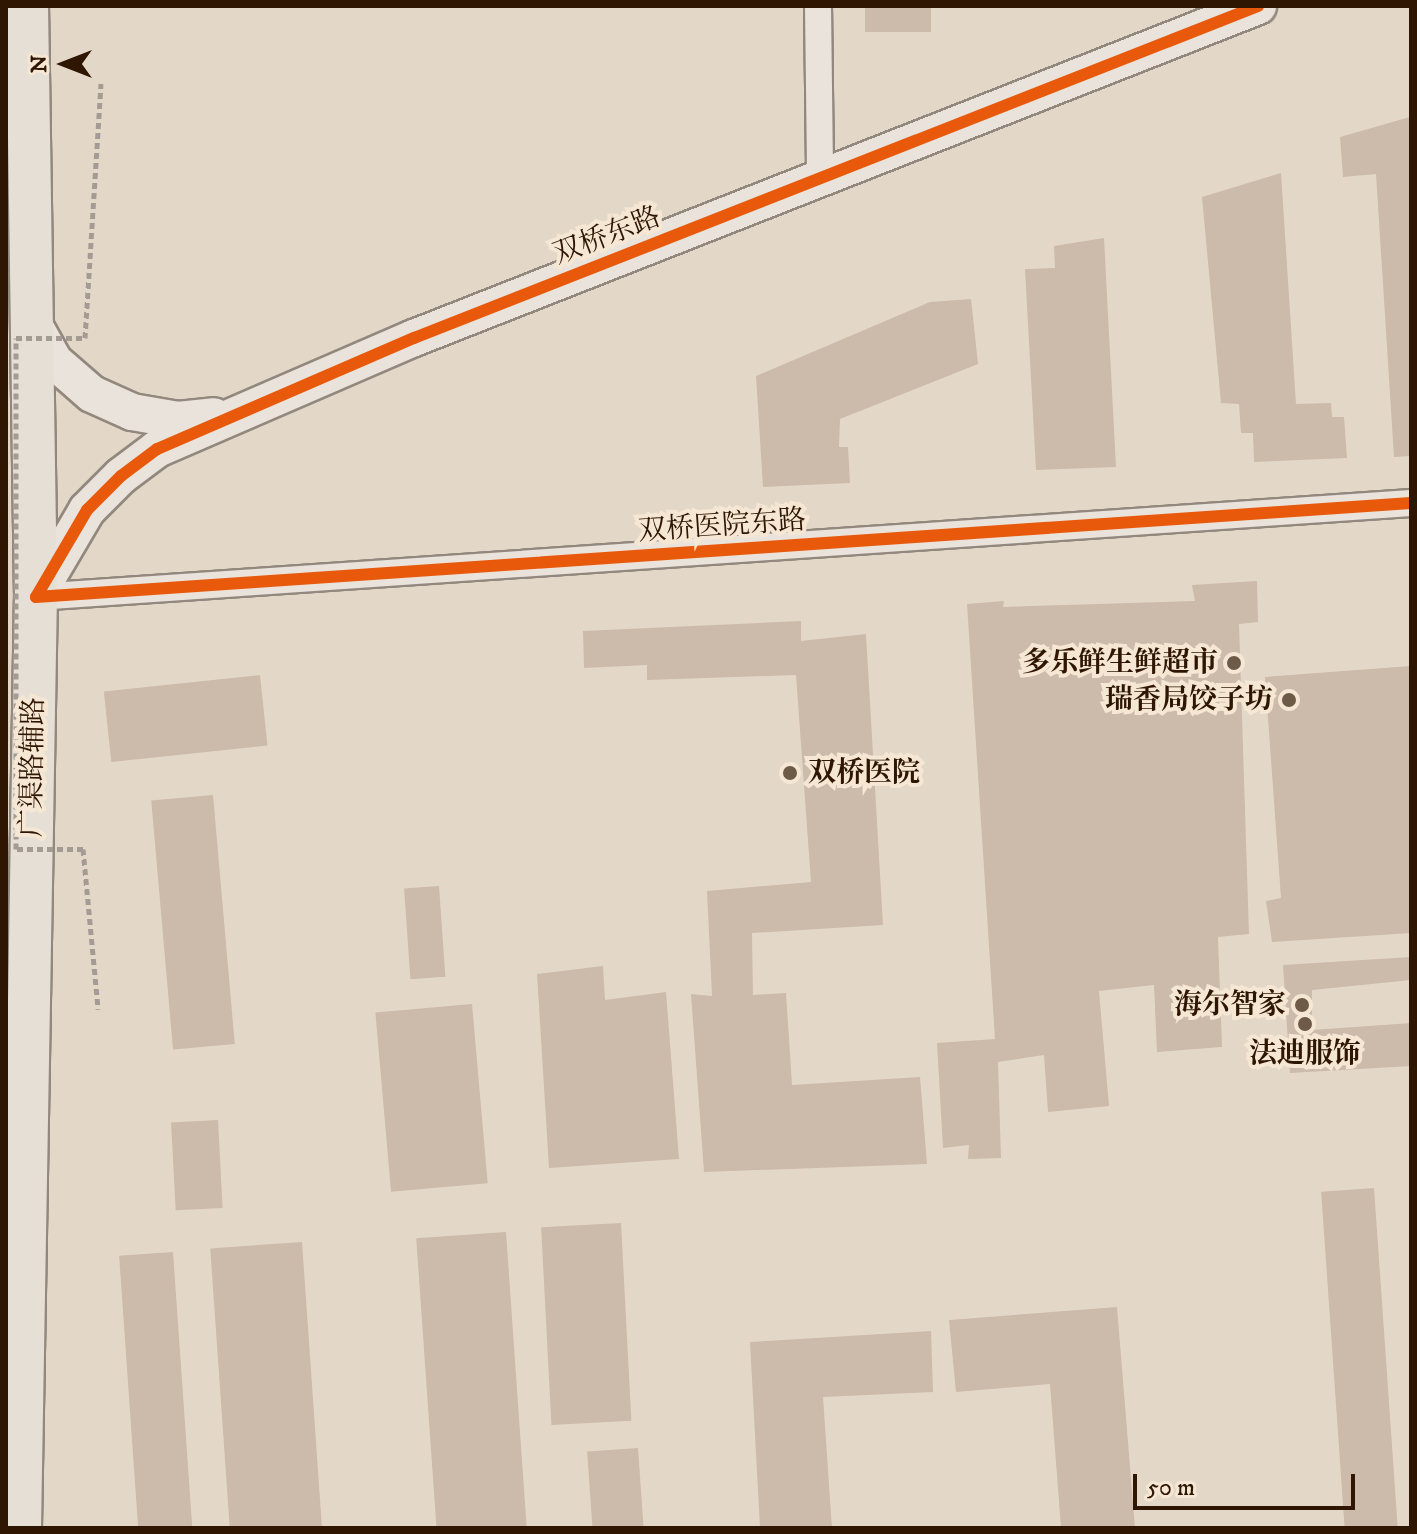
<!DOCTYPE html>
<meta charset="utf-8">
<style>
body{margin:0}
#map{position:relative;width:1417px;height:1534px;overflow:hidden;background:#e3d8c8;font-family:"IM FELL DW Pica","Noto Serif SC",serif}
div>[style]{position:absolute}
.building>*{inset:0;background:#ccbaaa;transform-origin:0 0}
.path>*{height:5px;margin-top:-2.5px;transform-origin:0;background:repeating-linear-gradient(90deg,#a49c94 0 6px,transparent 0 10px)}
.roads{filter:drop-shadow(2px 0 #92887d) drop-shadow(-2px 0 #92887d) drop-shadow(0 2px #92887d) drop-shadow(0 -2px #92887d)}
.street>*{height:26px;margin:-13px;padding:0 13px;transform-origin:13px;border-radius:13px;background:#e9e3db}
.secondary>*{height:36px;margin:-18px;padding:0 18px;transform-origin:18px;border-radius:18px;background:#e9e3db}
.primary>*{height:42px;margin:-21px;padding:0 21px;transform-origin:21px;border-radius:21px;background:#e6dfd5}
.path-bridge>*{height:5px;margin-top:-2.5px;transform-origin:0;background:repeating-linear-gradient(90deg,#a49c94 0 6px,transparent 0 10px)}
.cycleway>*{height:12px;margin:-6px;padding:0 6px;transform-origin:6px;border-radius:6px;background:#e8590c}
.dots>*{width:22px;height:22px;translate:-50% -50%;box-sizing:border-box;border:4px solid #f5e7d3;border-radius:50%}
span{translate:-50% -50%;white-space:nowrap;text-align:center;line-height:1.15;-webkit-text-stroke:8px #f5e7d3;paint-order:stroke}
.street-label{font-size:28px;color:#2e1602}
.poi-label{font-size:28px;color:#2e1602;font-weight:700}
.right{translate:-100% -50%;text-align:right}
.left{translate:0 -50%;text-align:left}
.frame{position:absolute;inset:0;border:8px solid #2e1602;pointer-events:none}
.north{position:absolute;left:24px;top:24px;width:80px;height:80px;-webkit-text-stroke:6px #f5e7d3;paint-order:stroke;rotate:270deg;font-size:22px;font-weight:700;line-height:32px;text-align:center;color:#2e1602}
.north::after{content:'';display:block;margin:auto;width:28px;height:36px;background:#2e1602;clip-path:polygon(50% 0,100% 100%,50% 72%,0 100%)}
.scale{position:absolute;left:1133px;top:1474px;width:222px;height:36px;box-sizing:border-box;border:4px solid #2e1602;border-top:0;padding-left:10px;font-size:24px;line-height:28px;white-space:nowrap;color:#2e1602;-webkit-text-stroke:6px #f5e7d3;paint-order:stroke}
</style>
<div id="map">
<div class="building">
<i style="left:865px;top:6px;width:66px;height:26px"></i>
<i style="clip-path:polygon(1410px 117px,1411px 456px,1394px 457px,1376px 174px,1343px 177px,1340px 137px)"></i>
<i style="clip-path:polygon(1281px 173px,1296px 404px,1331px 403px,1332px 417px,1344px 417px,1347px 458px,1254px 462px,1253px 433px,1241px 433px,1239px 404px,1221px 403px,1202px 197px)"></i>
<i style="clip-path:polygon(1104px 238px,1116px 467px,1036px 470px,1025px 269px,1055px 268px,1054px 246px)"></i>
<i style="clip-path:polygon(971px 299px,978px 364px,840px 419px,839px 447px,848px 447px,850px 483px,763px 487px,756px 376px,930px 302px)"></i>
<i style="clip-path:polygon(1257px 581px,1258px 622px,1239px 624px,1249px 934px,1218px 937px,1222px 1047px,1157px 1052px,1154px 985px,1099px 991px,1109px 1106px,1048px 1112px,1044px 1055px,998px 1062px,1001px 1158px,968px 1159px,969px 1145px,943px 1148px,937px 1043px,995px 1039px,967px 604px,1004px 601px,1003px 607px,1195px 601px,1192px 585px)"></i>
<i style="clip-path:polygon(801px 621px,801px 641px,866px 634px,883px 925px,752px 933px,753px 995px,786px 993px,792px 1085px,920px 1077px,927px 1164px,704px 1172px,691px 994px,712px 996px,707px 891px,811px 882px,796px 675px,647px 680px,647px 665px,584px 668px,583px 631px)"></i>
<i style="clip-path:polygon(1411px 666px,1411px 933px,1272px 942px,1266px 901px,1281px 898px,1265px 677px)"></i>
<i style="left:260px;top:675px;width:71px;height:157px;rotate:84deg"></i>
<i style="left:213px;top:795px;width:250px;height:62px;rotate:85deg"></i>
<i style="left:439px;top:886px;width:91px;height:35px;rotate:86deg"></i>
<i style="clip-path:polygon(1411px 957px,1411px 980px,1312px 990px,1312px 1030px,1411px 1023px,1411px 1066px,1290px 1073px,1283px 965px)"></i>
<i style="clip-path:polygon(603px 966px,605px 1000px,666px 992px,679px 1159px,549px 1168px,537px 974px)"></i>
<i style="left:472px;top:1004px;width:180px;height:97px;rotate:85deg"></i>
<i style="left:218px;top:1120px;width:88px;height:47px;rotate:87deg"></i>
<i style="left:1374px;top:1188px;width:341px;height:53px;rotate:86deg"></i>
<i style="left:621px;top:1223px;width:198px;height:80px;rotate:87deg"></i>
<i style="left:506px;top:1232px;width:297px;height:90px;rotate:86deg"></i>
<i style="left:302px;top:1242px;width:287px;height:92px;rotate:86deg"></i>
<i style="left:173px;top:1252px;width:277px;height:54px;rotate:86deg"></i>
<i style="clip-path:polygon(1117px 1307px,1135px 1528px,1061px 1528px,1050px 1384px,956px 1392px,949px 1320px)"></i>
<i style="clip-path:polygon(931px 1331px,933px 1392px,823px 1397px,832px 1528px,760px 1528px,750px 1342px)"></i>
<i style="left:638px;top:1448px;width:80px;height:51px;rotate:86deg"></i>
</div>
<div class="path">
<i style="left:85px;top:338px;width:255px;rotate:-86.4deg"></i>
<i style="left:83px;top:849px;width:161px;rotate:84.6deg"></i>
</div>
<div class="roads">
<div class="street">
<i style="left:818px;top:6px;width:172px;rotate:89.3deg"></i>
<i style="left:36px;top:597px;width:1378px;rotate:-3.91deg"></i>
</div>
<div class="secondary">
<i style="left:34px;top:325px;width:41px;rotate:60.9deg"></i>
<i style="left:54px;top:361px;width:50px;rotate:41deg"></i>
<i style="left:92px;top:394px;width:44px;rotate:24.2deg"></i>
<i style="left:132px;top:412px;width:47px;rotate:9.9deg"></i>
<i style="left:178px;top:420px;width:36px;rotate:-6deg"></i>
<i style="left:36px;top:597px;width:101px;rotate:-59.6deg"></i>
<i style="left:87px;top:510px;width:48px;rotate:-45deg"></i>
<i style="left:121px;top:476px;width:45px;rotate:-36.9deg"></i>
<i style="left:157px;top:449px;width:280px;rotate:-23.4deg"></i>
<i style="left:414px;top:338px;width:907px;rotate:-21.47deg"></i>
</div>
<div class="primary">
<i style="left:20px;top:1528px;width:931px;rotate:-89.02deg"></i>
<i style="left:36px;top:597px;width:591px;rotate:-90.87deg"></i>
</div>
</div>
<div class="path-bridge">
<i style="left:83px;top:849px;width:67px;rotate:180deg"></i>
<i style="left:16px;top:849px;width:511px;rotate:-90deg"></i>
<i style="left:16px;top:338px;width:69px"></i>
</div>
<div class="cycleway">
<i style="left:36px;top:597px;width:101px;rotate:-59.6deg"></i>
<i style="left:87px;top:510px;width:48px;rotate:-45deg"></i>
<i style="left:121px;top:476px;width:45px;rotate:-36.9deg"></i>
<i style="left:157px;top:449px;width:280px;rotate:-23.4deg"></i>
<i style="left:414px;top:338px;width:907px;rotate:-21.47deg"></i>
<i style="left:36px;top:597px;width:1378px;rotate:-3.91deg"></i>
</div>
<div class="dots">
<i style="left:1234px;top:663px;background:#6d5a47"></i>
<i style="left:1289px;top:700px;background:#6d5a47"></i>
<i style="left:790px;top:773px;background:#6d5a47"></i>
<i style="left:1302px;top:1005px;background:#6d5a47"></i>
<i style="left:1305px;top:1024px;background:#6d5a47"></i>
</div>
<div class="street-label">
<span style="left:607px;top:236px;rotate:-21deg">双桥东路</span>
<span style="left:722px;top:526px;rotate:-4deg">双桥医院东路</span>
<span style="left:33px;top:767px;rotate:-89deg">广渠路辅路</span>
</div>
<div class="poi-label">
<span class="right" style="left:1218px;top:663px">多乐鲜生鲜超市</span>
<span class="right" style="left:1273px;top:700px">瑞香局饺子坊</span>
<span class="left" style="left:808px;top:773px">双桥医院</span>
<span class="right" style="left:1286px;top:1005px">海尔智家</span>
<span style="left:1305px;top:1054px">法迪服饰</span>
</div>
<div class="frame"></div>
<div class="north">N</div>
<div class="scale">50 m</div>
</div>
